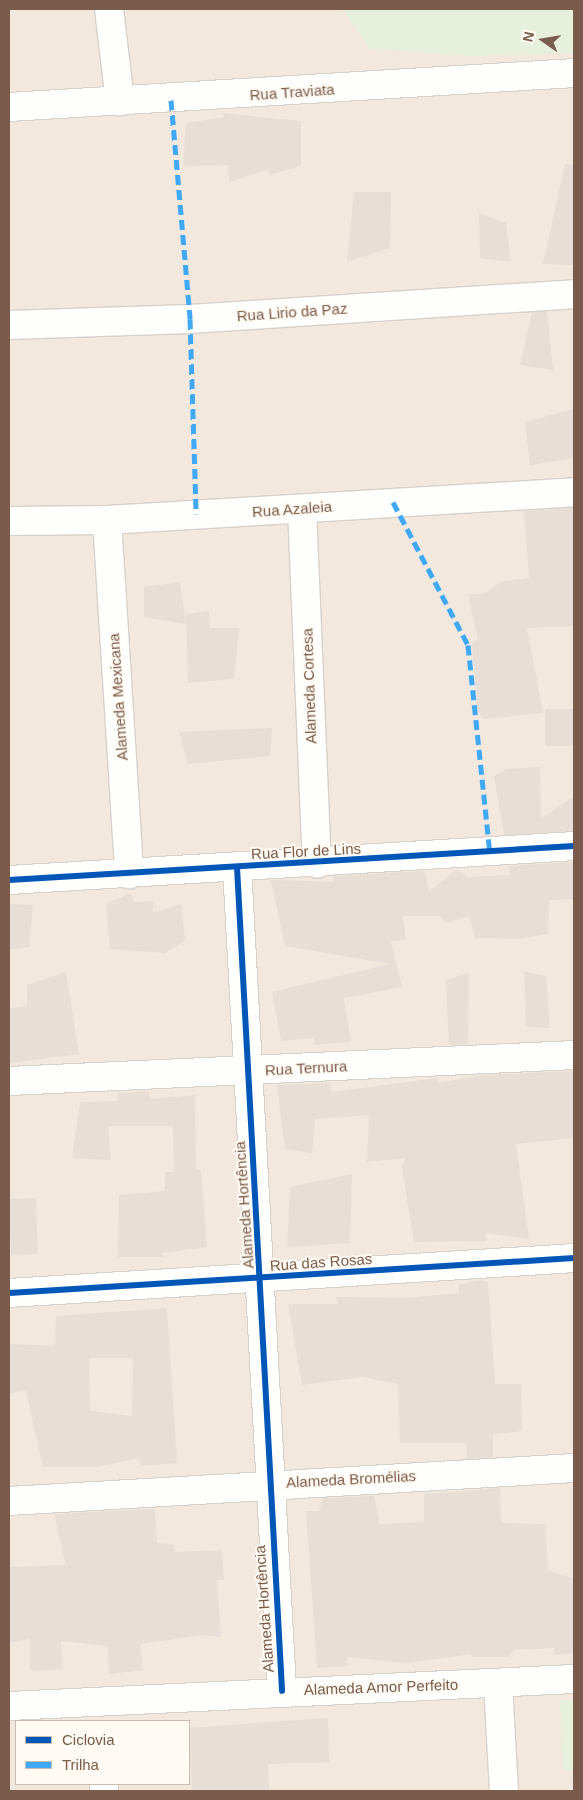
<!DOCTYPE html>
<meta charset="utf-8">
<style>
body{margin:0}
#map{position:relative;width:583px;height:1800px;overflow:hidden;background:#f9f5f0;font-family:Arial,sans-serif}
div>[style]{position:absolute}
.residential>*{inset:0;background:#f2e8de}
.green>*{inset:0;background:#e7f0db}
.building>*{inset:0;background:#e6ded7;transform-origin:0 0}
.roads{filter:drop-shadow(1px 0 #d7d1cb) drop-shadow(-1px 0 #d7d1cb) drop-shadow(0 1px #d7d1cb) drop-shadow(0 -1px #d7d1cb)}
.minor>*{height:28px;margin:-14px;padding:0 14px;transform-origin:14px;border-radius:14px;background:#fefefd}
.quiet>*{height:5px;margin-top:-2.5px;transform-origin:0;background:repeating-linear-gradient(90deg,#3fa9f5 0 10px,transparent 0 15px)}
.cycleway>*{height:6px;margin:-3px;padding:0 3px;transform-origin:3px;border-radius:3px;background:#0057b8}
span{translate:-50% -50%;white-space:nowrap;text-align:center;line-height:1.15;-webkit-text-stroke:4px #fffaf3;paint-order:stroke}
.street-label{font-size:15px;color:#7a5c4d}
.frame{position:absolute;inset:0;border:10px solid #7a5c4d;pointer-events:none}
.legend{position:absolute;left:15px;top:1720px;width:175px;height:65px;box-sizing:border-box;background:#fffaf3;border:1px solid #cabbb1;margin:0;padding:6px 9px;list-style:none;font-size:15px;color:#7a5c4d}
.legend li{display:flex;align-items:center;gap:10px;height:25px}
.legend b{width:25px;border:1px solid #cabbb1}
.north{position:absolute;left:518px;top:15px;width:50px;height:50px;-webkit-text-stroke:4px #fffaf3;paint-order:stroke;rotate:283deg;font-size:14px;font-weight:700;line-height:20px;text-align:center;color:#7a5c4d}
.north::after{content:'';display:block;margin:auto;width:18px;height:22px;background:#7a5c4d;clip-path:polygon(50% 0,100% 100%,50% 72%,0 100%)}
</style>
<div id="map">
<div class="residential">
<i style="clip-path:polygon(evenodd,9px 9px,574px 9px,574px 1791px,9px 1791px,9px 9px,16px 1721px,189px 1721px,189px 1784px,16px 1784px,16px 1721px)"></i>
</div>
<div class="green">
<i style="clip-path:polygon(342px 9px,574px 9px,574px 53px,471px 56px,370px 49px)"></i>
<i style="clip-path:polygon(560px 1700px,574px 1700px,574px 1770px,563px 1770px)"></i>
</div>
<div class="building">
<i style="clip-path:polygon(223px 113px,301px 121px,301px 166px,270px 175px,269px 169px,229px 182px,228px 165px,183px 166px,186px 123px,224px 117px)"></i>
<i style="clip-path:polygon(565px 164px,574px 165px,574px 265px,543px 264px)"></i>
<i style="clip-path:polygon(354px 192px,391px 192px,390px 248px,347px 262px)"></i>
<i style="clip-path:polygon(479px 213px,506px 223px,511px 262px,480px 258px)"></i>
<i style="clip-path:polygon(547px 311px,553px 370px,520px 365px,532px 312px)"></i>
<i style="clip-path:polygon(574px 409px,574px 458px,530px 465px,525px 422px)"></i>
<i style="clip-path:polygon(574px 508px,574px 626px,527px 628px,543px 713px,483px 719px,477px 709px,472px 643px,478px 640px,468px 594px,483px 594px,503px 581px,529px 578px,524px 511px)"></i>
<i style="clip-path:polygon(180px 582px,186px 624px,144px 617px,144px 587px)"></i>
<i style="clip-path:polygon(209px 611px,210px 628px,239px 628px,234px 679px,188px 683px,186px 614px)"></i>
<i style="left:574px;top:709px;width:37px;height:29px;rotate:90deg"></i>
<i style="clip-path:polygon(272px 728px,270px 756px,188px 764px,179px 732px)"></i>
<i style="clip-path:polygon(540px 767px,541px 819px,574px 796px,574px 831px,504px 835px,494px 776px,506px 769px)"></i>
<i style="clip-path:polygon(574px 862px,574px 899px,549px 900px,548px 934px,518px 939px,475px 938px,469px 916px,446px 923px,440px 916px,403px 916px,406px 940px,391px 941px,402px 987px,344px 998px,351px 1042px,314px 1045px,314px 1038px,281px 1041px,272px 992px,390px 964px,285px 946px,271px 880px,333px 882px,333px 876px,425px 871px,429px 892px,457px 869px,468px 877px,510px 875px,508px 866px)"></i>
<i style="clip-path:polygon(131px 893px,133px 902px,154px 901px,152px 913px,181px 904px,185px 940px,165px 953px,110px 949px,106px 904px)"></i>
<i style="clip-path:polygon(9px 904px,33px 905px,29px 947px,9px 950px)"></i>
<i style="clip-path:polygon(524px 971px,546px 976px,550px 1028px,526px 1027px)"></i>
<i style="clip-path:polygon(66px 972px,79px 1054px,9px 1063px,9px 1009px,27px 1005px,27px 985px)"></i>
<i style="clip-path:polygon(469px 973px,468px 1044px,449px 1045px,446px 980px)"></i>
<i style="clip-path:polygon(574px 1071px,574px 1138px,516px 1144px,529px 1239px,486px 1233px,486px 1241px,414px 1242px,402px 1167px,405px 1158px,367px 1162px,369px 1115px,315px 1119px,312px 1153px,285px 1149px,277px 1085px,329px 1083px,331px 1092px,438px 1078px,437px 1083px,483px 1075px)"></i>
<i style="clip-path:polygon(148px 1091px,151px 1099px,195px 1095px,196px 1170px,201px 1170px,207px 1247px,162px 1253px,163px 1257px,118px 1257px,119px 1195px,165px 1191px,165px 1172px,174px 1172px,173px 1126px,108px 1126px,111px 1160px,72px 1158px,80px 1102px,118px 1101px,118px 1093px)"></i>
<i style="clip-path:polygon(352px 1174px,350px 1243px,287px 1247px,290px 1187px)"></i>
<i style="left:36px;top:1198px;width:56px;height:27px;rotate:88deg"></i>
<i style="clip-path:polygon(477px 1280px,488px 1282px,495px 1384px,521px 1384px,522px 1431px,493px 1434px,493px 1457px,467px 1459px,466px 1443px,400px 1443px,398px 1384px,362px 1377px,302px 1385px,288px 1304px,338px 1304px,337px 1297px,406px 1298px,459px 1293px,459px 1285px)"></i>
<i style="clip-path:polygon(evenodd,167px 1308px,177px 1463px,140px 1466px,140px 1458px,95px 1467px,43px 1467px,26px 1391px,9px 1393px,9px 1344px,55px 1346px,56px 1316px,167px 1308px,89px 1358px,133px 1358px,132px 1416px,90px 1411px,89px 1358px)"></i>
<i style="clip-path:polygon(500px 1488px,501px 1523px,545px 1524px,548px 1570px,574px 1579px,574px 1653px,555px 1655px,554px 1648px,515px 1650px,507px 1657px,471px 1657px,471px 1654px,407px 1663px,347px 1657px,348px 1666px,317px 1668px,306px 1511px,319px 1511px,323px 1498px,374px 1496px,380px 1524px,424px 1522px,424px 1494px)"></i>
<i style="clip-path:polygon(155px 1509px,157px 1543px,174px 1545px,174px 1552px,222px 1550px,224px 1580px,217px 1580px,221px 1637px,201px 1635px,140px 1644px,143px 1670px,109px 1674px,108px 1646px,61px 1641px,63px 1669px,30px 1671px,30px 1639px,9px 1643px,9px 1567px,66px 1565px,54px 1514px)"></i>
<i style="clip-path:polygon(328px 1718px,329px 1762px,268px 1764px,269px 1791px,192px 1791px,189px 1728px)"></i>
</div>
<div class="roads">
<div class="minor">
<i style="left:109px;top:9px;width:93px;rotate:83.2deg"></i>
<i style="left:9px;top:107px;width:566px;rotate:-3.44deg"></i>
<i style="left:9px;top:325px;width:181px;rotate:-1.9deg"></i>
<i style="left:190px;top:319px;width:385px;rotate:-3.7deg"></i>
<i style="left:302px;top:509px;width:355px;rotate:87.6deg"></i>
<i style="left:107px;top:520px;width:355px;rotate:86.4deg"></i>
<i style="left:9px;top:521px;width:98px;rotate:-0.6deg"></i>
<i style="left:107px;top:520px;width:468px;rotate:-3.4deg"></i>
<i style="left:237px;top:867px;width:825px;rotate:86.87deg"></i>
<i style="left:9px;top:880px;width:566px;rotate:-3.44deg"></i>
<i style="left:9px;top:1081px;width:566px;rotate:-2.63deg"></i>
<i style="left:9px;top:1293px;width:566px;rotate:-3.54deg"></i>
<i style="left:9px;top:1501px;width:566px;rotate:-3.34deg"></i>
<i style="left:498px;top:1684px;width:107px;rotate:86.8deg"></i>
<i style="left:9px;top:1706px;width:566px;rotate:-2.74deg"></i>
<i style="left:104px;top:1784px;width:7px;rotate:90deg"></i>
</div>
</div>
<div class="quiet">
<i style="left:171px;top:100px;width:220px;rotate:85deg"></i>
<i style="left:190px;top:319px;width:195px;rotate:88.2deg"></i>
<i style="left:393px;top:502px;width:161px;rotate:62.3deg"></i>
<i style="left:468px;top:645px;width:209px;rotate:84deg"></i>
</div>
<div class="cycleway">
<i style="left:237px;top:867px;width:825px;rotate:86.87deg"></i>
<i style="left:9px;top:880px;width:566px;rotate:-3.44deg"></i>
<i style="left:9px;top:1293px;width:566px;rotate:-3.54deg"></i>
</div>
<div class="street-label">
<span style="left:292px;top:92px;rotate:-4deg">Rua Traviata</span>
<span style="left:292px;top:312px;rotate:-4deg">Rua Lirio da Paz</span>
<span style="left:292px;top:509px;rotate:-4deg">Rua Azaleia</span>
<span style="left:309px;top:686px;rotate:-92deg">Alameda Cortesa</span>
<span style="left:118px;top:697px;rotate:-94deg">Alameda Mexicana</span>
<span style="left:306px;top:851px;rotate:-3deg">Rua Flor de Lins</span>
<span style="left:306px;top:1068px;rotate:-3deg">Rua Ternura</span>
<span style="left:244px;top:1205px;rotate:-94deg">Alameda Hortência</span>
<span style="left:321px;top:1262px;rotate:-4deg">Rua das Rosas</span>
<span style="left:351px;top:1479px;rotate:-3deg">Alameda Bromélias</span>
<span style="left:264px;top:1609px;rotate:-94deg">Alameda Hortência</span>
<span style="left:381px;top:1687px;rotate:-2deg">Alameda Amor Perfeito</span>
</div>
<div class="frame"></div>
<ul class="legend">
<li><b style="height:6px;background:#0057b8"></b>Ciclovia</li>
<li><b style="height:6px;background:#3fa9f5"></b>Trilha</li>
</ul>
<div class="north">N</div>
</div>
